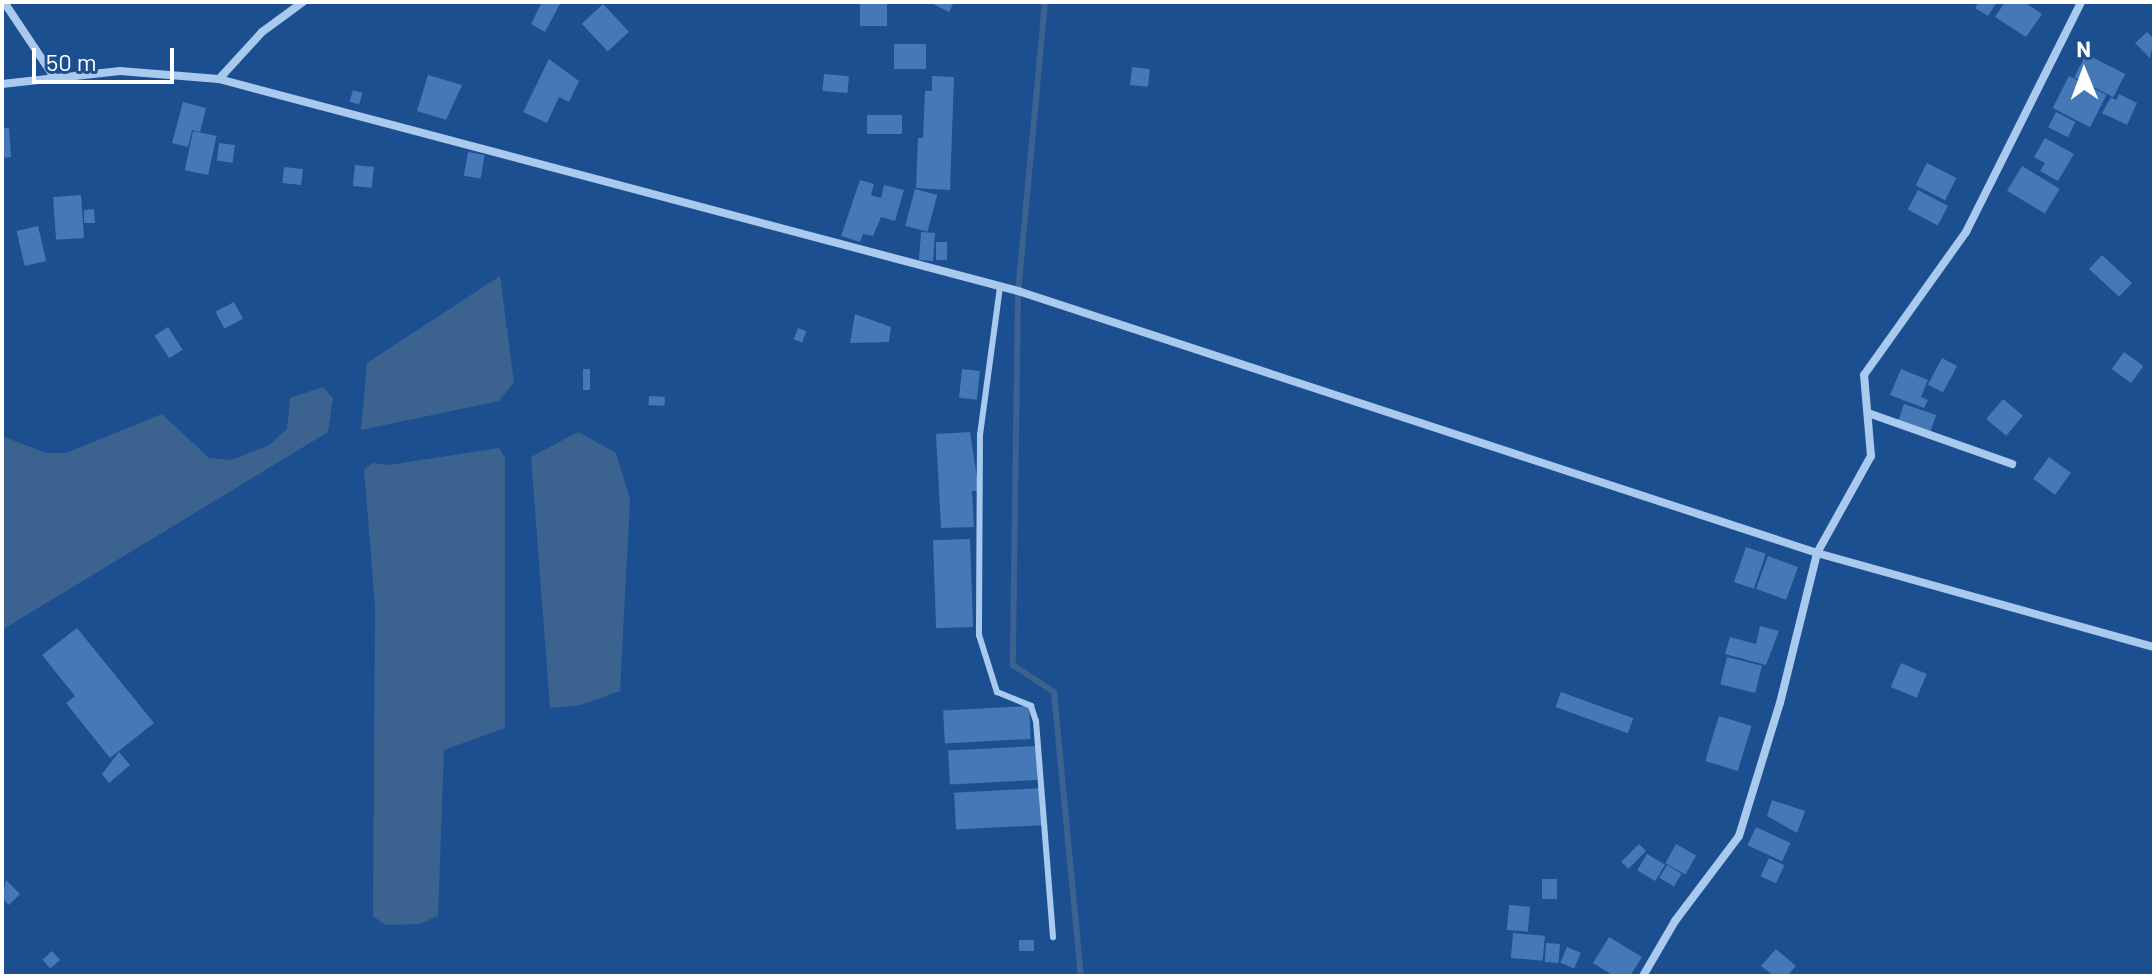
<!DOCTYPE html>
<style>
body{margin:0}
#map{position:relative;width:2156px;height:978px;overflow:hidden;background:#1b4f8f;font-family:Barlow,sans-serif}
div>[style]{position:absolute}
.water>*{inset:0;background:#3c6290}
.stream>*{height:6px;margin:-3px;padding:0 3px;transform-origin:3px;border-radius:3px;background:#3c6290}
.building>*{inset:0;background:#4478b7;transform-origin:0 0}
.lane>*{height:6px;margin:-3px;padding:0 3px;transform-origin:3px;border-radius:3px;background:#a9c9ee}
.street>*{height:8px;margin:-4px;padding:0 4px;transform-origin:4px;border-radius:4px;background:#a9c9ee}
span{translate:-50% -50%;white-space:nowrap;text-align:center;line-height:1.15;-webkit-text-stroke:6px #1b4f8f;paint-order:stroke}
.frame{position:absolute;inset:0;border:4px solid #fff;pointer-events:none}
.north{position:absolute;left:2044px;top:32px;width:80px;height:80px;-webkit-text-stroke:6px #1b4f8f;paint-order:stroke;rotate:359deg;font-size:22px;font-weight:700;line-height:32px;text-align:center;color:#fff}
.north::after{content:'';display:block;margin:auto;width:28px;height:36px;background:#fff;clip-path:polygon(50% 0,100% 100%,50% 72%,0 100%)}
.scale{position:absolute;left:32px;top:48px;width:142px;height:36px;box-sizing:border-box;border:4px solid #fff;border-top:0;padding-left:10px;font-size:24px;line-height:28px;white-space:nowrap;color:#fff;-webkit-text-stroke:6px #1b4f8f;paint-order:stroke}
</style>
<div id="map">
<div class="water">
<i style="clip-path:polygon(500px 276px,514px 382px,499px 401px,361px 430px,367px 363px)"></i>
<i style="clip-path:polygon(323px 387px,333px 398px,328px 432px,2px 630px,2px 436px,46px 453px,66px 453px,162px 414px,209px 458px,231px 460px,269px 445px,287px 429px,290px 398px)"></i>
<i style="clip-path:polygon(578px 432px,616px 453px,630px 499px,620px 691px,581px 705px,550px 708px,531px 457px)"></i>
<i style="clip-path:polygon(499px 448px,505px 458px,505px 728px,444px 750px,438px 916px,419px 924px,385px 925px,373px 916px,375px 606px,364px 469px,373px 463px,389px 465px)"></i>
</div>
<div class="stream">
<i style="left:1045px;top:2px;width:290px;rotate:95.3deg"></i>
<i style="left:1018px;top:291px;width:374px;rotate:90.8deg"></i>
<i style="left:1013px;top:665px;width:49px;rotate:33.4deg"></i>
<i style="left:1054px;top:692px;width:285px;rotate:84.6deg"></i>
</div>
<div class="building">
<i style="clip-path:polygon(542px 2px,561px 2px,545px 32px,531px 24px)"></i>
<i style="left:860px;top:2px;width:27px;height:24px"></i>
<i style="clip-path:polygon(929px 2px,954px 2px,949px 12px)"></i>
<i style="clip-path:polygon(1979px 2px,1997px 2px,1988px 16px,1975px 8px)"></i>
<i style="clip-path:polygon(2005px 2px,2024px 2px,2042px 14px,2026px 37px,1995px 17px)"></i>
<i style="left:603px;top:4px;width:38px;height:29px;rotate:47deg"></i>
<i style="clip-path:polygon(2147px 32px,2154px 39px,2150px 58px,2135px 43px)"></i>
<i style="left:894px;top:44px;width:32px;height:25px"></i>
<i style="left:2086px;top:54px;width:44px;height:26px;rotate:27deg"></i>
<i style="clip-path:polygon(549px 59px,579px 81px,569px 102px,559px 97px,547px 123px,523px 112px)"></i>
<i style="left:1132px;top:67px;width:18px;height:18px;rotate:6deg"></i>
<i style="left:824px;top:74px;width:25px;height:17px;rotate:5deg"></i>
<i style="clip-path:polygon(428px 75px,462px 85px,446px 120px,417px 111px)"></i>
<i style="clip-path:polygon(932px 76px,954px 77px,950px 190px,916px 188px,918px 138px,923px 138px,925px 91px,932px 91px)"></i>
<i style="left:2069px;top:76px;width:42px;height:36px;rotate:27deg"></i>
<i style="left:353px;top:90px;width:10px;height:12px;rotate:17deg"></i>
<i style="clip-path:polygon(2119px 94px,2137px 103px,2127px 125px,2102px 113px,2111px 97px,2116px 100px)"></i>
<i style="clip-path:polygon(183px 102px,206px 108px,200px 132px,192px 130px,188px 147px,172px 143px)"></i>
<i style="left:2056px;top:112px;width:22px;height:17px;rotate:27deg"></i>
<i style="left:867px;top:115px;width:35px;height:19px"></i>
<i style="clip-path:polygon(2px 128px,9px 128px,11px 157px,2px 158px)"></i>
<i style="left:193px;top:131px;width:24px;height:40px;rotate:12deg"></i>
<i style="clip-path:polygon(2045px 138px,2074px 154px,2058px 181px,2040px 171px,2045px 163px,2034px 157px)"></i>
<i style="left:219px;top:143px;width:16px;height:18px;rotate:7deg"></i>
<i style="left:468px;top:152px;width:17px;height:24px;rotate:10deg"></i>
<i style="left:1927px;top:163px;width:33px;height:25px;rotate:27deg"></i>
<i style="left:355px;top:165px;width:19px;height:21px;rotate:6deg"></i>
<i style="left:2022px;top:166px;width:44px;height:29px;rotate:31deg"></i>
<i style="left:284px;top:167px;width:19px;height:16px;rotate:6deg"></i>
<i style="clip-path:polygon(860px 180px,874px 184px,871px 195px,881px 198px,884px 185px,904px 190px,895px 221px,881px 217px,873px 236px,863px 234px,860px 242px,841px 236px)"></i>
<i style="left:915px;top:189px;width:23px;height:38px;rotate:15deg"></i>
<i style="left:1918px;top:190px;width:34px;height:22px;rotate:28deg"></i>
<i style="left:81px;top:195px;width:43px;height:28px;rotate:86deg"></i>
<i style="clip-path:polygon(94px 209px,95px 223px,84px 223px,84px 210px)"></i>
<i style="left:38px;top:226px;width:36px;height:22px;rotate:77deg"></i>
<i style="left:921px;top:232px;width:14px;height:28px;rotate:4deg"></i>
<i style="left:936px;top:242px;width:11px;height:18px"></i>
<i style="left:2102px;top:255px;width:41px;height:19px;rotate:43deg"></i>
<i style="left:234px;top:302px;width:19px;height:21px;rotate:62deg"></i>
<i style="clip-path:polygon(855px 314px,891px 327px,889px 342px,850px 343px)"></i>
<i style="left:168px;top:327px;width:27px;height:16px;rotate:57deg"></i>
<i style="left:798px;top:328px;width:9px;height:12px;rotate:21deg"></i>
<i style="left:2124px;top:352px;width:24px;height:21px;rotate:36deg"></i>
<i style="left:1942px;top:358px;width:17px;height:30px;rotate:28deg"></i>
<i style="left:583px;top:369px;width:7px;height:21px"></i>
<i style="left:962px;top:369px;width:18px;height:29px;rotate:6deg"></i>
<i style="clip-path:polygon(1901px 369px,1928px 380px,1921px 397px,1928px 400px,1924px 408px,1890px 395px)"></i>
<i style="left:649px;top:396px;width:16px;height:9px;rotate:4deg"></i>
<i style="left:2003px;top:399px;width:26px;height:26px;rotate:40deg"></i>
<i style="left:1904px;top:404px;width:34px;height:18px;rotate:19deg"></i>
<i style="clip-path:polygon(970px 432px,979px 491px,972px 491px,974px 527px,941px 528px,936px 434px)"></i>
<i style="left:2049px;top:457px;width:27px;height:27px;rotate:36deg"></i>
<i style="left:970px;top:539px;width:88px;height:37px;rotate:88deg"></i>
<i style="left:1746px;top:547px;width:21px;height:37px;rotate:19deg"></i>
<i style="left:1768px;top:556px;width:32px;height:35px;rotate:20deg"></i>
<i style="clip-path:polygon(1760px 626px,1779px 631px,1766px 665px,1725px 654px,1730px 637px,1756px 644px)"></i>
<i style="clip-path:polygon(77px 628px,154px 723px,110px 758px,66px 703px,75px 696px,42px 655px)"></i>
<i style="left:1727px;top:657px;width:36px;height:28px;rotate:14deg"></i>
<i style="left:1901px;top:663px;width:28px;height:26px;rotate:23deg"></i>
<i style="left:1561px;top:692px;width:77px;height:16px;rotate:20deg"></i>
<i style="left:1029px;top:706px;width:33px;height:86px;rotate:87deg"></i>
<i style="left:1719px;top:716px;width:34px;height:47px;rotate:17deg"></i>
<i style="left:1036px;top:746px;width:34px;height:88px;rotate:87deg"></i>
<i style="clip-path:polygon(119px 752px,130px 765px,109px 783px,102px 774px)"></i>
<i style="left:1043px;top:788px;width:37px;height:89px;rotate:87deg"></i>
<i style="clip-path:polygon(1772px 800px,1805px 811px,1797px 833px,1767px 816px)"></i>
<i style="left:1756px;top:827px;width:38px;height:20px;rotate:25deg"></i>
<i style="left:1639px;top:844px;width:10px;height:25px;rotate:45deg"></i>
<i style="left:1676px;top:844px;width:23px;height:22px;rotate:29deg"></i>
<i style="left:1647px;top:854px;width:21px;height:19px;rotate:31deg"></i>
<i style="left:1769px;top:858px;width:17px;height:20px;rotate:25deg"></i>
<i style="left:1667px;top:865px;width:17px;height:15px;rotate:31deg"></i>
<i style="left:1542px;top:879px;width:15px;height:20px"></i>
<i style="clip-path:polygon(6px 880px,20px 894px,9px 905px,2px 898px)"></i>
<i style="left:1509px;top:905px;width:21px;height:25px;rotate:5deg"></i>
<i style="left:1513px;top:933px;width:32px;height:25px;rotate:5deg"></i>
<i style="clip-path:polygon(1609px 937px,1642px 957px,1630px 976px,1614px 976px,1593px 963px)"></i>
<i style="left:1019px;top:940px;width:15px;height:11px"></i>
<i style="left:1546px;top:943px;width:14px;height:19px;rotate:4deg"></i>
<i style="left:1567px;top:947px;width:15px;height:17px;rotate:23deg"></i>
<i style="clip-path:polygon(1776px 949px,1796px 966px,1787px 976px,1774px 976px,1761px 966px)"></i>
<i style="left:52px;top:951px;width:12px;height:13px;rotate:48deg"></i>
</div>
<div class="lane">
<i style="left:1000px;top:287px;width:148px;rotate:97.7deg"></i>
<i style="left:980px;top:434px;width:201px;rotate:90.3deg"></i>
<i style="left:979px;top:635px;width:60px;rotate:72.5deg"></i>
<i style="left:997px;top:692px;width:37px;rotate:22deg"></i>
<i style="left:1031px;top:706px;width:16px;rotate:72deg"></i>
<i style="left:1036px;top:721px;width:217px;rotate:85.5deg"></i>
</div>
<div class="street">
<i style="left:4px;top:2px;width:90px;rotate:56.3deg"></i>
<i style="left:219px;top:79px;width:64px;rotate:-47.5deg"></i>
<i style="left:262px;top:32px;width:51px;rotate:-36.2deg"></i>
<i style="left:2px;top:84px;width:119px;rotate:-6.3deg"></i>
<i style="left:120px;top:71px;width:99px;rotate:4.6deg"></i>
<i style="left:219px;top:79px;width:827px;rotate:14.86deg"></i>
<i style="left:1018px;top:291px;width:841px;rotate:18.15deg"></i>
<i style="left:1817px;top:553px;width:350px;rotate:15.6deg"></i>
<i style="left:1868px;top:413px;width:153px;rotate:19.5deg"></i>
<i style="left:1643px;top:976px;width:64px;rotate:-59.8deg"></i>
<i style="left:1675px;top:921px;width:106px;rotate:-53deg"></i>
<i style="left:1739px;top:836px;width:139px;rotate:-72.9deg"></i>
<i style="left:1780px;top:703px;width:154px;rotate:-76.1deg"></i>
<i style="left:1817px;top:553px;width:111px;rotate:-60.9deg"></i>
<i style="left:1871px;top:456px;width:81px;rotate:-94.9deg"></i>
<i style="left:1864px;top:375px;width:176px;rotate:-54.5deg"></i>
<i style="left:1966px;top:232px;width:257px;rotate:-63.4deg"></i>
</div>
<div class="frame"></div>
<div class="north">N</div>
<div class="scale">50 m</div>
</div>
